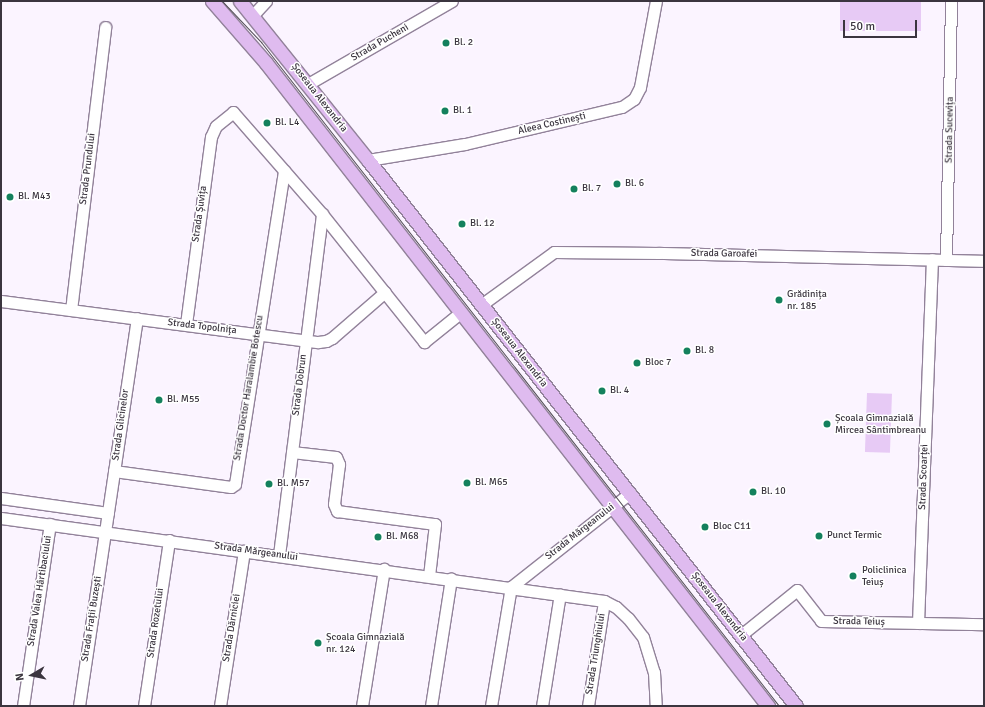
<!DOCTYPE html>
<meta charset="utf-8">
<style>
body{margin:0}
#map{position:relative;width:985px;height:707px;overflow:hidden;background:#fbf4ff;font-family:Signika,sans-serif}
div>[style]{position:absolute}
.green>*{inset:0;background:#e7caf5;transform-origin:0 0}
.roads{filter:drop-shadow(1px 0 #92829a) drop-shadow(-1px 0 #92829a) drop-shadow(0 1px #92829a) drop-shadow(0 -1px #92829a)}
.minor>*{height:11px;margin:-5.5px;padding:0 5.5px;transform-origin:5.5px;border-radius:5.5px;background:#fff}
.major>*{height:13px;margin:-6.5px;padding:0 6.5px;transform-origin:6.5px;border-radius:6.5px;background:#dfbbef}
.tram>*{height:1px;margin:-0.5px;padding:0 0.5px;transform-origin:0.5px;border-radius:0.5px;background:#524c56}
.dots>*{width:11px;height:11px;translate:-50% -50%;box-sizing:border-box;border:2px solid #fff;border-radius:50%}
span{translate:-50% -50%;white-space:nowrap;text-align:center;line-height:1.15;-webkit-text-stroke:3px #fff;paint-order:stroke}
.street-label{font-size:10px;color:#3b353f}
.poi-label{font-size:10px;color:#3b353f}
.left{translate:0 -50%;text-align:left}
.frame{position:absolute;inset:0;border:2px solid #3b353f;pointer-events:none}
.north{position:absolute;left:12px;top:655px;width:40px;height:40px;-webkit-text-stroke:3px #fff;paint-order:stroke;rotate:261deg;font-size:11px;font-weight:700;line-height:16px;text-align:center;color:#3b353f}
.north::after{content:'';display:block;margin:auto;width:14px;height:18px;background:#3b353f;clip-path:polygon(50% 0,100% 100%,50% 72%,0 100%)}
.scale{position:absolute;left:843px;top:20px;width:74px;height:18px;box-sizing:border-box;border:2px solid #3b353f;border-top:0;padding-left:5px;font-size:12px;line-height:14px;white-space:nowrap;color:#3b353f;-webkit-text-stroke:3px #fff;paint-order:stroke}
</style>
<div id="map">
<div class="green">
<i style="left:840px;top:1px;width:81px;height:30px"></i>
<i style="left:867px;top:393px;width:25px;height:59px;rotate:2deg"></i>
</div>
<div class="roads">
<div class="minor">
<i style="left:253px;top:15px;width:19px;rotate:-47deg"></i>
<i style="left:308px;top:84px;width:166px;rotate:-30deg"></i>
<i style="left:368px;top:160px;width:98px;rotate:-9.4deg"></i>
<i style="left:465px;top:144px;width:161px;rotate:-13.3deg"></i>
<i style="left:622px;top:107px;width:14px;rotate:-34deg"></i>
<i style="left:634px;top:99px;width:13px;rotate:-63deg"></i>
<i style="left:640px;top:87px;width:87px;rotate:-79.5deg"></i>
<i style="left:946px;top:260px;width:259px;rotate:-88.9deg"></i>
<i style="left:1px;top:301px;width:320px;rotate:7.4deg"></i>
<i style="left:318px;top:342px;width:8px;rotate:-7deg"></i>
<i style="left:326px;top:341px;width:7px;rotate:-27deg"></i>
<i style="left:332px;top:338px;width:70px;rotate:-41deg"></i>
<i style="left:481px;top:305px;width:90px;rotate:-36deg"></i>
<i style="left:554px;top:252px;width:105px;rotate:0.5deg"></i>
<i style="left:659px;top:253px;width:325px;rotate:1.4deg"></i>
<i style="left:71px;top:310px;width:285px;rotate:-83.1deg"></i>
<i style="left:186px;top:324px;width:189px;rotate:-82.4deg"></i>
<i style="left:211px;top:137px;width:12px;rotate:-66deg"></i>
<i style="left:216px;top:126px;width:22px;rotate:-39deg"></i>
<i style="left:233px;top:112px;width:135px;rotate:48.9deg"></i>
<i style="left:322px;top:214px;width:164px;rotate:51.4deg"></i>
<i style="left:424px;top:342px;width:46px;rotate:-38.9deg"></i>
<i style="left:292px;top:452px;width:44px;rotate:6.5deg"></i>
<i style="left:336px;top:457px;width:8px;rotate:67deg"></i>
<i style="left:339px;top:464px;width:40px;rotate:97.1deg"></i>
<i style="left:334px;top:504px;width:8px;rotate:67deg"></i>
<i style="left:337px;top:511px;width:99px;rotate:7.6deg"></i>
<i style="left:435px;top:524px;width:52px;rotate:96.6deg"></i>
<i style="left:114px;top:471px;width:118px;rotate:7.8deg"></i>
<i style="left:231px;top:487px;width:5px;rotate:-37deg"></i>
<i style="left:235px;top:484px;width:317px;rotate:-81.1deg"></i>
<i style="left:1px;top:498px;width:108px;rotate:8deg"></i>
<i style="left:1px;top:518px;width:609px;rotate:7.84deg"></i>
<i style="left:604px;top:601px;width:13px;rotate:27deg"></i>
<i style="left:616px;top:607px;width:16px;rotate:43deg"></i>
<i style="left:628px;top:618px;width:24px;rotate:52deg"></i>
<i style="left:643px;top:637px;width:37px;rotate:73deg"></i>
<i style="left:654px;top:672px;width:34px;rotate:87deg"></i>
<i style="left:279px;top:555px;width:344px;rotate:-82.8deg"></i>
<i style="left:511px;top:587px;width:152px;rotate:-38.3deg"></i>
<i style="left:918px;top:623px;width:364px;rotate:-87.8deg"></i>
<i style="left:741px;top:635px;width:72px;rotate:-38.8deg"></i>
<i style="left:797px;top:590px;width:39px;rotate:52deg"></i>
<i style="left:821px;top:621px;width:163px;rotate:1.1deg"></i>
<i style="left:23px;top:706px;width:184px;rotate:-81.6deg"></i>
<i style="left:79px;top:706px;width:392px;rotate:-81.5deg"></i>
<i style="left:144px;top:706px;width:168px;rotate:-81.4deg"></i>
<i style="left:220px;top:706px;width:157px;rotate:-81.2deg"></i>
<i style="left:362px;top:706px;width:139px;rotate:-80.9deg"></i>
<i style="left:431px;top:706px;width:129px;rotate:-81.1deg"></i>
<i style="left:491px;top:706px;width:121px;rotate:-80.5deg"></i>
<i style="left:542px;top:706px;width:113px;rotate:-80.9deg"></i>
<i style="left:588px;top:706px;width:106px;rotate:-81.3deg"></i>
</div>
<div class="major">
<i style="left:212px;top:1px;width:82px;rotate:48.9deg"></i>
<i style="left:266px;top:63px;width:816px;rotate:52.02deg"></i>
<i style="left:240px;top:1px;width:204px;rotate:51.2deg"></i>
<i style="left:368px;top:160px;width:694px;rotate:51.91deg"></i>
</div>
</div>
<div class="tram">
<i style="left:222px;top:1px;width:57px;rotate:46.4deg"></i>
<i style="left:261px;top:42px;width:842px;rotate:52.04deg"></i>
</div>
<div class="dots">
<i style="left:446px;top:43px;background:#14815d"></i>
<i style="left:445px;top:111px;background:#14815d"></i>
<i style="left:267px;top:123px;background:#14815d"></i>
<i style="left:617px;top:184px;background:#14815d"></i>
<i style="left:574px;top:189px;background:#14815d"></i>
<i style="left:10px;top:197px;background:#14815d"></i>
<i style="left:462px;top:224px;background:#14815d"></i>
<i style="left:779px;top:300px;background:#14815d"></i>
<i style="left:687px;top:351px;background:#14815d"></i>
<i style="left:637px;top:363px;background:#14815d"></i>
<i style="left:602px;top:391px;background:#14815d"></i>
<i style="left:159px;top:400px;background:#14815d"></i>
<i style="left:827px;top:424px;background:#14815d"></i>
<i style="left:467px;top:483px;background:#14815d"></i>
<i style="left:269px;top:484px;background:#14815d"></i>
<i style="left:753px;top:492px;background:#14815d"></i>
<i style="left:705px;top:527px;background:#14815d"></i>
<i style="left:819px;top:536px;background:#14815d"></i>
<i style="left:378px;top:537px;background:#14815d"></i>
<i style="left:853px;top:576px;background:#14815d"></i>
<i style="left:318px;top:643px;background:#14815d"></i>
</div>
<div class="street-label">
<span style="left:380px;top:43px;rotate:-30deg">Strada Pucheni</span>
<span style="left:319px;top:98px;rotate:52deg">Șoseaua Alexandria</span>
<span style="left:552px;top:124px;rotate:-13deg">Aleea Costinești</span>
<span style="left:950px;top:130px;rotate:-89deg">Strada Sucevița</span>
<span style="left:88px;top:169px;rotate:-83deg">Strada Prundului</span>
<span style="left:200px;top:214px;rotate:-82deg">Strada Șuvița</span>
<span style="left:724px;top:254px;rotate:1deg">Strada Garoafei</span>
<span style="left:202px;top:327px;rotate:7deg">Strada Topolnița</span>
<span style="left:519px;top:353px;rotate:52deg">Șoseaua Alexandria</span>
<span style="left:300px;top:385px;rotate:-83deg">Strada Dobrun</span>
<span style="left:249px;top:388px;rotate:-81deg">Strada Doctor Haralambie Botescu</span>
<span style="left:121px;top:425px;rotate:-82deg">Strada Glicinelor</span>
<span style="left:924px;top:477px;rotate:-88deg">Strada Scoarței</span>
<span style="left:580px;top:532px;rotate:-38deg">Strada Mărgeanului</span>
<span style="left:256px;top:552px;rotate:8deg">Strada Mărgeanului</span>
<span style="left:40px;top:591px;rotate:-81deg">Strada Valea Hârtibaciului</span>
<span style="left:719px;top:607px;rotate:52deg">Șoseaua Alexandria</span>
<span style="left:92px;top:619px;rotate:-81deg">Strada Frații Buzești</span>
<span style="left:859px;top:622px;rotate:1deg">Strada Teiuș</span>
<span style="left:156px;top:623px;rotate:-82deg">Strada Rozetului</span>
<span style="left:232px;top:628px;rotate:-81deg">Strada Dărniciei</span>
<span style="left:596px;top:654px;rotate:-81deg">Strada Triunghiului</span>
</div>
<div class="poi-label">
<span class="left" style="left:454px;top:43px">Bl. 2</span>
<span class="left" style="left:453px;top:111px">Bl. 1</span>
<span class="left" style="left:275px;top:123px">Bl. L4</span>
<span class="left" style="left:625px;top:184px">Bl. 6</span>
<span class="left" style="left:582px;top:189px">Bl. 7</span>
<span class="left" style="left:18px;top:197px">Bl. M43</span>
<span class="left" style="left:470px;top:224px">Bl. 12</span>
<span class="left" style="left:787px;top:300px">Grădinița<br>nr. 185</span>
<span class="left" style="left:695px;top:351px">Bl. 8</span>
<span class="left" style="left:645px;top:363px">Bloc 7</span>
<span class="left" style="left:610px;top:391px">Bl. 4</span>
<span class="left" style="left:167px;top:400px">Bl. M55</span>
<span class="left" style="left:835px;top:424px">Școala Gimnazială<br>Mircea Sântimbreanu</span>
<span class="left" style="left:475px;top:483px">Bl. M65</span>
<span class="left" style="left:277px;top:484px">Bl. M57</span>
<span class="left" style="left:761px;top:492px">Bl. 10</span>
<span class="left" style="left:713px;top:527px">Bloc C11</span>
<span class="left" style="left:827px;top:536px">Punct Termic</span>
<span class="left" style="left:386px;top:537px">Bl. M68</span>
<span class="left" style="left:862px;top:576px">Policlinica<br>Teiuș</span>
<span class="left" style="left:326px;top:643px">Școala Gimnazială<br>nr. 124</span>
</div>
<div class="frame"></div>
<div class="north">N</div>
<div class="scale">50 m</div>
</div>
